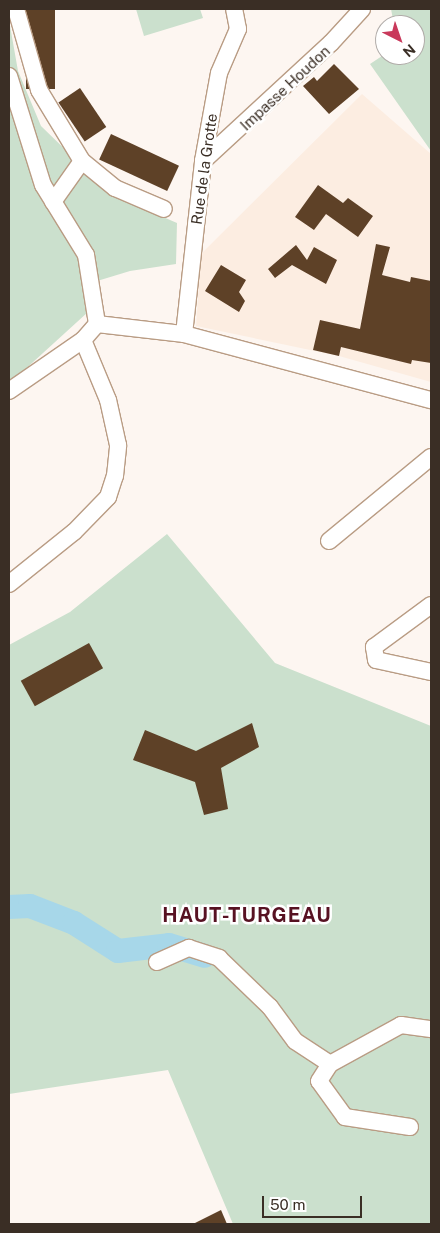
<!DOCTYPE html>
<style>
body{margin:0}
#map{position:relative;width:440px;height:1233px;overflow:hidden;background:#fdf6f1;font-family:"Public Sans",sans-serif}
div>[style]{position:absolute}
.built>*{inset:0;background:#fcede1}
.green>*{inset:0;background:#cbe0cd}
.river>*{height:24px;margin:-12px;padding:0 12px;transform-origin:12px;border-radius:12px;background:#a7d7e9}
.building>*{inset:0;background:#5e4127;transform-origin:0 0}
.roads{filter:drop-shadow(1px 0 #b99c84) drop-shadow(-1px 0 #b99c84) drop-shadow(0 1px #b99c84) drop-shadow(0 -1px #b99c84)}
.minor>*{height:16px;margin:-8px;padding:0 8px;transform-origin:8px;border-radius:8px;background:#fff}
span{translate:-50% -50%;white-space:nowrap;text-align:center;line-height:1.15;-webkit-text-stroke:5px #fff;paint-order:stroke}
.street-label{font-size:15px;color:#3a2e25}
.district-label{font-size:20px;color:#571222;font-weight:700;letter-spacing:1px}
.frame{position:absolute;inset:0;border:10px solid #3a2e25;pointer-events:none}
.north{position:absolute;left:375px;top:15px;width:50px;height:50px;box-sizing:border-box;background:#fff;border:1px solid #b0aba8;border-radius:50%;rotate:139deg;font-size:14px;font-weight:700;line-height:20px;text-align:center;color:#3a2e25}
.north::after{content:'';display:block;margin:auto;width:18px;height:22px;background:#c9395b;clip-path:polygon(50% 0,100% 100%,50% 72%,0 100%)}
.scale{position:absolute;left:262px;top:1196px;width:100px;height:22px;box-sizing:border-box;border:2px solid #3a2e25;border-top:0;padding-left:6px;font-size:15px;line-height:18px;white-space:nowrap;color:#3a2e25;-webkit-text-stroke:4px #fff;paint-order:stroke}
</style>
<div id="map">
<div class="built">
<i style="clip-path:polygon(362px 94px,431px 154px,431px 382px,339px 356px,196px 326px,201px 254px)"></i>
</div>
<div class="green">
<i style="clip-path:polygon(136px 9px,200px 9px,203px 18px,144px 36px)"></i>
<i style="clip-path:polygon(391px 9px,431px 9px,431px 151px,370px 64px,385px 54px,415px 55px,415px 25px,394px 25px)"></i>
<i style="clip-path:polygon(9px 20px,18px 71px,41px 126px,112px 195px,177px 223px,176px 264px,130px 271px,84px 285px,88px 312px,9px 384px)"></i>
<i style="clip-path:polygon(167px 534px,275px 663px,431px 726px,431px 1224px,233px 1224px,168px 1070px,9px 1094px,9px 645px,70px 612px)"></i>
</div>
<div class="river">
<i style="left:9px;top:907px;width:21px;rotate:-3deg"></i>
<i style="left:30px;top:906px;width:47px;rotate:21.1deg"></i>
<i style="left:74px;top:923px;width:52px;rotate:32.5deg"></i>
<i style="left:118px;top:951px;width:51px;rotate:-6.7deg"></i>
<i style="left:169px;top:945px;width:37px;rotate:17deg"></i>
</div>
<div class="building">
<i style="left:26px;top:9px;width:29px;height:80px"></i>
<i style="clip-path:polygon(334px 64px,359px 89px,329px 114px,303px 86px,314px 77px,317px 81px)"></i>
<i style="left:80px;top:88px;width:47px;height:26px;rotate:56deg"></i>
<i style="left:111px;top:134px;width:75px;height:28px;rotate:25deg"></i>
<i style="clip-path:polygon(318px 185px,343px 203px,348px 198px,373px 216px,358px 237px,326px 214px,314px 230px,295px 217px)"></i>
<i style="clip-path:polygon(376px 244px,390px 247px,382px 275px,410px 282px,411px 277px,431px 281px,431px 363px,412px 360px,411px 364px,341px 347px,339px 356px,313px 350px,320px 320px,360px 329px)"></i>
<i style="clip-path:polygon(296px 245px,307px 260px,314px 247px,337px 260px,326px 284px,292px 265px,275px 278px,268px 269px)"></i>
<i style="clip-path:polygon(221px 265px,246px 280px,239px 292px,245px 301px,239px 312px,205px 291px)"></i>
<i style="left:89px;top:643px;width:29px;height:78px;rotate:61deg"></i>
<i style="clip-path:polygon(252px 723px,259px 747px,221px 768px,228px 809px,204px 815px,195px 782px,133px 760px,145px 730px,196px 751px)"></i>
<i style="clip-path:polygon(221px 1210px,227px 1224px,193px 1224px)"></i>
</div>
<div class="roads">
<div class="minor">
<i style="left:16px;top:9px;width:84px;rotate:74.1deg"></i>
<i style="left:39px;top:90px;width:83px;rotate:58.8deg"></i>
<i style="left:82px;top:161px;width:43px;rotate:39.3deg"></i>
<i style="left:115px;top:188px;width:53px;rotate:23.2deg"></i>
<i style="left:9px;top:76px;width:114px;rotate:72.7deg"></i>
<i style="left:43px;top:185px;width:82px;rotate:58.4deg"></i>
<i style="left:86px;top:255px;width:70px;rotate:80.9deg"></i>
<i style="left:203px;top:161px;width:174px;rotate:-42.7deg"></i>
<i style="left:331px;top:43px;width:46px;rotate:-47.6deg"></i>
<i style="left:53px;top:202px;width:50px;rotate:-54.7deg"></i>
<i style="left:184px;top:334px;width:174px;rotate:-83.7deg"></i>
<i style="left:203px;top:161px;width:89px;rotate:-79.7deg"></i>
<i style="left:219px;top:73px;width:48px;rotate:-66.6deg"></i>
<i style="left:238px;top:29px;width:20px;rotate:-101deg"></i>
<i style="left:9px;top:391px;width:90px;rotate:-34.6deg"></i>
<i style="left:83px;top:340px;width:21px;rotate:-49deg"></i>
<i style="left:97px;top:324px;width:88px;rotate:6.6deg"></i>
<i style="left:184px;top:334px;width:256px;rotate:15deg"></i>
<i style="left:329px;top:541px;width:132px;rotate:-39.5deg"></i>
<i style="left:9px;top:584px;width:83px;rotate:-38.7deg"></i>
<i style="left:74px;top:532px;width:49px;rotate:-45.8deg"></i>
<i style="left:108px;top:497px;width:22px;rotate:-72deg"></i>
<i style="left:115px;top:476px;width:31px;rotate:-84deg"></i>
<i style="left:118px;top:445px;width:46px;rotate:-102.5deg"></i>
<i style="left:108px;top:400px;width:65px;rotate:-112.6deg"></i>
<i style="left:431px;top:605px;width:71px;rotate:143.6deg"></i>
<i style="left:374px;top:647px;width:13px;rotate:81deg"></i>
<i style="left:376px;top:660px;width:56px;rotate:12.3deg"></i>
<i style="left:157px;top:962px;width:35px;rotate:-24deg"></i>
<i style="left:189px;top:948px;width:32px;rotate:18deg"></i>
<i style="left:219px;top:958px;width:71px;rotate:43.9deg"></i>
<i style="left:270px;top:1007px;width:42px;rotate:53.7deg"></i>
<i style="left:295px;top:1041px;width:42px;rotate:33.3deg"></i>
<i style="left:410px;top:1127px;width:66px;rotate:-171.3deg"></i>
<i style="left:345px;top:1117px;width:44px;rotate:-125.8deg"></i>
<i style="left:319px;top:1081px;width:20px;rotate:-57deg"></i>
<i style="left:330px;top:1064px;width:81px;rotate:-28.8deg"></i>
<i style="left:401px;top:1025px;width:30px;rotate:8deg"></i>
</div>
</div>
<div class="street-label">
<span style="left:285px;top:88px;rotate:-43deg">Impasse Houdon</span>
<span style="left:204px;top:169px;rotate:-82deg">Rue de la Grotte</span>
</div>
<div class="district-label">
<span style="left:247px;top:915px">HAUT-TURGEAU</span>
</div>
<div class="frame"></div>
<div class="north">N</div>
<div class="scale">50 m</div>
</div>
